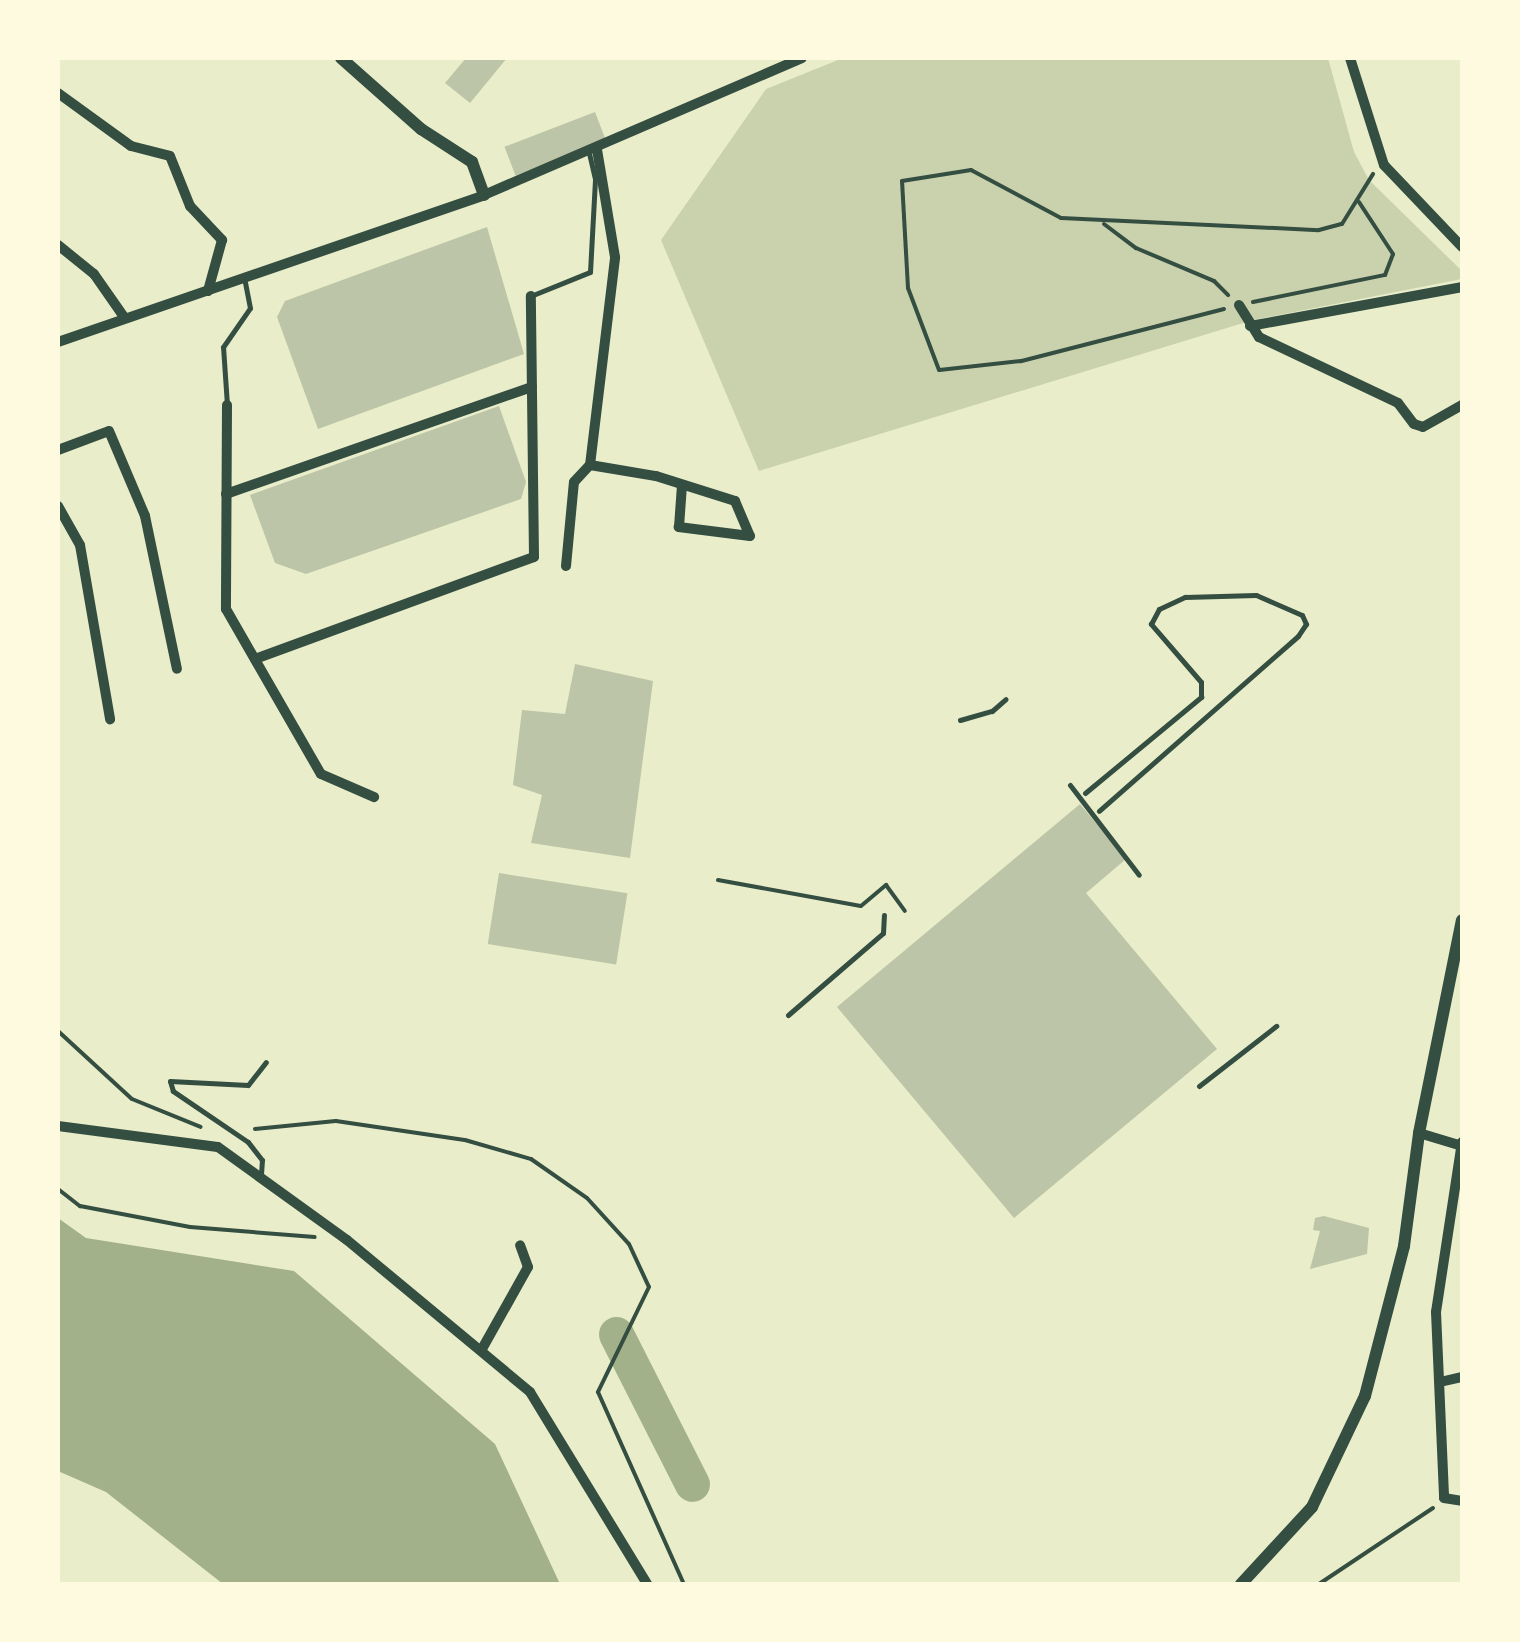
<!DOCTYPE html>
<style>
body{margin:0}
#map{position:relative;width:1520px;height:1642px;overflow:hidden;background:#e9edc9;font-family:"Fira Sans Condensed",sans-serif}
div>[style]{position:absolute}
.green>*{inset:0;background:#cad2ad}
.water>*{inset:0;background:#a3b18a}
.river>*{height:35px;margin:-17.5px;padding:0 17.5px;transform-origin:17.5px;border-radius:17.5px;background:#a3b18a}
.building>*{inset:0;background:#bcc5a7;transform-origin:0 0}
.path>*{height:4px;margin:-2px;padding:0 2px;transform-origin:2px;border-radius:2px;background:#344e41}
.service>*{height:5px;margin:-2.5px;padding:0 2.5px;transform-origin:2.5px;border-radius:2.5px;background:#344e41}
.minor>*{height:10px;margin:-5px;padding:0 5px;transform-origin:5px;border-radius:5px;background:#344e41}
.tertiary>*{height:12px;margin:-6px;padding:0 6px;transform-origin:6px;border-radius:6px;background:#344e41}
span{translate:-50% -50%;white-space:nowrap;text-align:center;line-height:1.15;-webkit-text-stroke:9px #fefae0;paint-order:stroke}
.frame{position:absolute;inset:0;border:60px solid #fefae0;pointer-events:none}
</style>
<div id="map">
<div class="green">
<i style="clip-path:polygon(843px 58px,1328px 58px,1354px 152px,1369px 180px,1462px 271px,1462px 279px,1253px 320px,759px 471px,661px 240px,766px 89px)"></i>
</div>
<div class="water">
<i style="clip-path:polygon(58px 1218px,86px 1238px,294px 1271px,495px 1444px,560px 1584px,223px 1584px,106px 1492px,58px 1471px)"></i>
</div>
<div class="river">
<i style="left:616px;top:1334px;width:168px;rotate:63.1deg"></i>
</div>
<div class="building">
<i style="clip-path:polygon(466px 58px,507px 58px,470px 103px,445px 83px)"></i>
<i style="left:595px;top:112px;width:31px;height:97px;rotate:69deg"></i>
<i style="clip-path:polygon(487px 227px,524px 354px,318px 429px,277px 317px,285px 301px)"></i>
<i style="clip-path:polygon(499px 406px,526px 482px,521px 499px,306px 574px,275px 563px,250px 495px)"></i>
<i style="clip-path:polygon(575px 664px,653px 681px,630px 858px,531px 843px,542px 795px,513px 785px,522px 710px,565px 714px)"></i>
<i style="clip-path:polygon(1080px 804px,1126px 859px,1086px 893px,1217px 1049px,1014px 1218px,837px 1007px)"></i>
<i style="left:499px;top:873px;width:130px;height:72px;rotate:9deg"></i>
<i style="clip-path:polygon(1324px 1216px,1369px 1228px,1367px 1254px,1310px 1269px,1320px 1231px,1313px 1230px,1315px 1218px)"></i>
</div>
<div class="path">
<i style="left:1104px;top:224px;width:40px;rotate:37deg"></i>
<i style="left:1136px;top:248px;width:85px;rotate:22.9deg"></i>
<i style="left:1214px;top:281px;width:20px;rotate:45deg"></i>
<i style="left:1253px;top:302px;width:135px;rotate:-11.6deg"></i>
<i style="left:1385px;top:275px;width:22px;rotate:-69deg"></i>
<i style="left:1393px;top:254px;width:62px;rotate:-123.2deg"></i>
<i style="left:1224px;top:309px;width:210px;rotate:165.6deg"></i>
<i style="left:1021px;top:361px;width:82px;rotate:173.7deg"></i>
<i style="left:939px;top:370px;width:88px;rotate:-110.7deg"></i>
<i style="left:908px;top:288px;width:107px;rotate:-93.2deg"></i>
<i style="left:902px;top:181px;width:70px;rotate:-9.1deg"></i>
<i style="left:971px;top:170px;width:102px;rotate:28.1deg"></i>
<i style="left:1061px;top:218px;width:258px;rotate:2.7deg"></i>
<i style="left:1319px;top:230px;width:24px;rotate:-15deg"></i>
<i style="left:1342px;top:224px;width:59px;rotate:-58.2deg"></i>
<i style="left:718px;top:880px;width:145px;rotate:10.3deg"></i>
<i style="left:861px;top:906px;width:33px;rotate:-40deg"></i>
<i style="left:886px;top:885px;width:32px;rotate:54deg"></i>
<i style="left:58px;top:1031px;width:100px;rotate:42.6deg"></i>
<i style="left:132px;top:1099px;width:74px;rotate:22.1deg"></i>
<i style="left:255px;top:1129px;width:81px;rotate:-5.6deg"></i>
<i style="left:336px;top:1121px;width:130px;rotate:8.4deg"></i>
<i style="left:465px;top:1140px;width:69px;rotate:16.1deg"></i>
<i style="left:531px;top:1159px;width:68px;rotate:34.9deg"></i>
<i style="left:587px;top:1198px;width:62px;rotate:47.6deg"></i>
<i style="left:629px;top:1244px;width:47px;rotate:65.1deg"></i>
<i style="left:649px;top:1287px;width:117px;rotate:115.9deg"></i>
<i style="left:598px;top:1392px;width:210px;rotate:65.9deg"></i>
<i style="left:58px;top:1189px;width:28px;rotate:38deg"></i>
<i style="left:80px;top:1206px;width:112px;rotate:10.8deg"></i>
<i style="left:190px;top:1227px;width:125px;rotate:4.6deg"></i>
<i style="left:1319px;top:1584px;width:137px;rotate:-33.7deg"></i>
</div>
<div class="service">
<i style="left:533px;top:295px;width:61px;rotate:-22deg"></i>
<i style="left:590px;top:272px;width:93px;rotate:-86.9deg"></i>
<i style="left:595px;top:179px;width:28px;rotate:-103deg"></i>
<i style="left:227px;top:405px;width:58px;rotate:-93.9deg"></i>
<i style="left:223px;top:347px;width:47px;rotate:-55.3deg"></i>
<i style="left:250px;top:308px;width:26px;rotate:-101deg"></i>
<i style="left:960px;top:720px;width:33px;rotate:-16deg"></i>
<i style="left:992px;top:711px;width:18px;rotate:-41deg"></i>
<i style="left:1070px;top:785px;width:113px;rotate:52.5deg"></i>
<i style="left:1085px;top:793px;width:151px;rotate:-39.6deg"></i>
<i style="left:1201px;top:697px;width:15px;rotate:-90deg"></i>
<i style="left:1201px;top:682px;width:77px;rotate:-130.8deg"></i>
<i style="left:1151px;top:624px;width:17px;rotate:-62deg"></i>
<i style="left:1159px;top:609px;width:29px;rotate:-25deg"></i>
<i style="left:1185px;top:597px;width:71px;rotate:-1.6deg"></i>
<i style="left:1256px;top:595px;width:50px;rotate:23.5deg"></i>
<i style="left:1302px;top:615px;width:10px;rotate:66deg"></i>
<i style="left:1306px;top:624px;width:14px;rotate:124deg"></i>
<i style="left:1298px;top:636px;width:265px;rotate:138.7deg"></i>
<i style="left:788px;top:1015px;width:125px;rotate:-40.8deg"></i>
<i style="left:883px;top:933px;width:18px;rotate:-87deg"></i>
<i style="left:1199px;top:1086px;width:98px;rotate:-37.9deg"></i>
<i style="left:261px;top:1174px;width:14px;rotate:-86deg"></i>
<i style="left:262px;top:1160px;width:23px;rotate:-128deg"></i>
<i style="left:248px;top:1142px;width:91px;rotate:-145.8deg"></i>
<i style="left:173px;top:1091px;width:10px;rotate:-107deg"></i>
<i style="left:170px;top:1081px;width:78px;rotate:2.9deg"></i>
<i style="left:248px;top:1085px;width:29px;rotate:-52deg"></i>
</div>
<div class="minor">
<i style="left:1350px;top:58px;width:112px;rotate:72.4deg"></i>
<i style="left:1384px;top:165px;width:113px;rotate:46.4deg"></i>
<i style="left:58px;top:93px;width:90px;rotate:36deg"></i>
<i style="left:131px;top:146px;width:40px;rotate:14.4deg"></i>
<i style="left:170px;top:156px;width:54px;rotate:68.2deg"></i>
<i style="left:190px;top:206px;width:47px;rotate:46.7deg"></i>
<i style="left:222px;top:240px;width:53px;rotate:105.4deg"></i>
<i style="left:58px;top:245px;width:46px;rotate:38.9deg"></i>
<i style="left:94px;top:274px;width:52px;rotate:55.1deg"></i>
<i style="left:1239px;top:305px;width:38px;rotate:58deg"></i>
<i style="left:1259px;top:337px;width:154px;rotate:25.4deg"></i>
<i style="left:1398px;top:403px;width:26px;rotate:53deg"></i>
<i style="left:1414px;top:424px;width:9px;rotate:18deg"></i>
<i style="left:1423px;top:427px;width:45px;rotate:-29.4deg"></i>
<i style="left:1250px;top:326px;width:216px;rotate:-10.4deg"></i>
<i style="left:58px;top:342px;width:451px;rotate:-19deg"></i>
<i style="left:484px;top:195px;width:346px;rotate:-23.3deg"></i>
<i style="left:227px;top:405px;width:204px;rotate:90.3deg"></i>
<i style="left:226px;top:609px;width:190px;rotate:60.1deg"></i>
<i style="left:321px;top:774px;width:58px;rotate:23.5deg"></i>
<i style="left:58px;top:450px;width:54px;rotate:-20.4deg"></i>
<i style="left:109px;top:431px;width:92px;rotate:67deg"></i>
<i style="left:145px;top:516px;width:156px;rotate:78.2deg"></i>
<i style="left:590px;top:465px;width:67px;rotate:9.5deg"></i>
<i style="left:656px;top:476px;width:83px;rotate:17.6deg"></i>
<i style="left:735px;top:501px;width:38px;rotate:67deg"></i>
<i style="left:750px;top:536px;width:72px;rotate:-172.8deg"></i>
<i style="left:679px;top:527px;width:42px;rotate:-85.9deg"></i>
<i style="left:226px;top:494px;width:324px;rotate:-19.3deg"></i>
<i style="left:58px;top:506px;width:45px;rotate:60.6deg"></i>
<i style="left:80px;top:545px;width:177px;rotate:80.2deg"></i>
<i style="left:566px;top:566px;width:84px;rotate:-84.6deg"></i>
<i style="left:574px;top:482px;width:23px;rotate:-47deg"></i>
<i style="left:590px;top:465px;width:209px;rotate:-83.1deg"></i>
<i style="left:615px;top:257px;width:109px;rotate:-99.5deg"></i>
<i style="left:255px;top:659px;width:297px;rotate:-20.1deg"></i>
<i style="left:534px;top:557px;width:261px;rotate:-90.7deg"></i>
<i style="left:58px;top:1126px;width:161px;rotate:7.5deg"></i>
<i style="left:218px;top:1147px;width:159px;rotate:35.8deg"></i>
<i style="left:347px;top:1240px;width:238px;rotate:39.7deg"></i>
<i style="left:530px;top:1392px;width:225px;rotate:58.6deg"></i>
<i style="left:1419px;top:1133px;width:45px;rotate:16.8deg"></i>
<i style="left:1462px;top:1142px;width:172px;rotate:98.7deg"></i>
<i style="left:1436px;top:1312px;width:186px;rotate:87.5deg"></i>
<i style="left:1444px;top:1498px;width:18px;rotate:9deg"></i>
<i style="left:482px;top:1349px;width:94px;rotate:-60.7deg"></i>
<i style="left:528px;top:1267px;width:23px;rotate:-110deg"></i>
<i style="left:1440px;top:1382px;width:23px;rotate:-13deg"></i>
</div>
<div class="tertiary">
<i style="left:341px;top:58px;width:107px;rotate:41.6deg"></i>
<i style="left:421px;top:129px;width:61px;rotate:32.9deg"></i>
<i style="left:472px;top:162px;width:35px;rotate:70deg"></i>
<i style="left:1241px;top:1584px;width:105px;rotate:-47.3deg"></i>
<i style="left:1312px;top:1507px;width:123px;rotate:-64.5deg"></i>
<i style="left:1365px;top:1396px;width:155px;rotate:-75.4deg"></i>
<i style="left:1404px;top:1246px;width:114px;rotate:-82.4deg"></i>
<i style="left:1419px;top:1133px;width:217px;rotate:-78.6deg"></i>
</div>
<div class="frame"></div>
</div>
